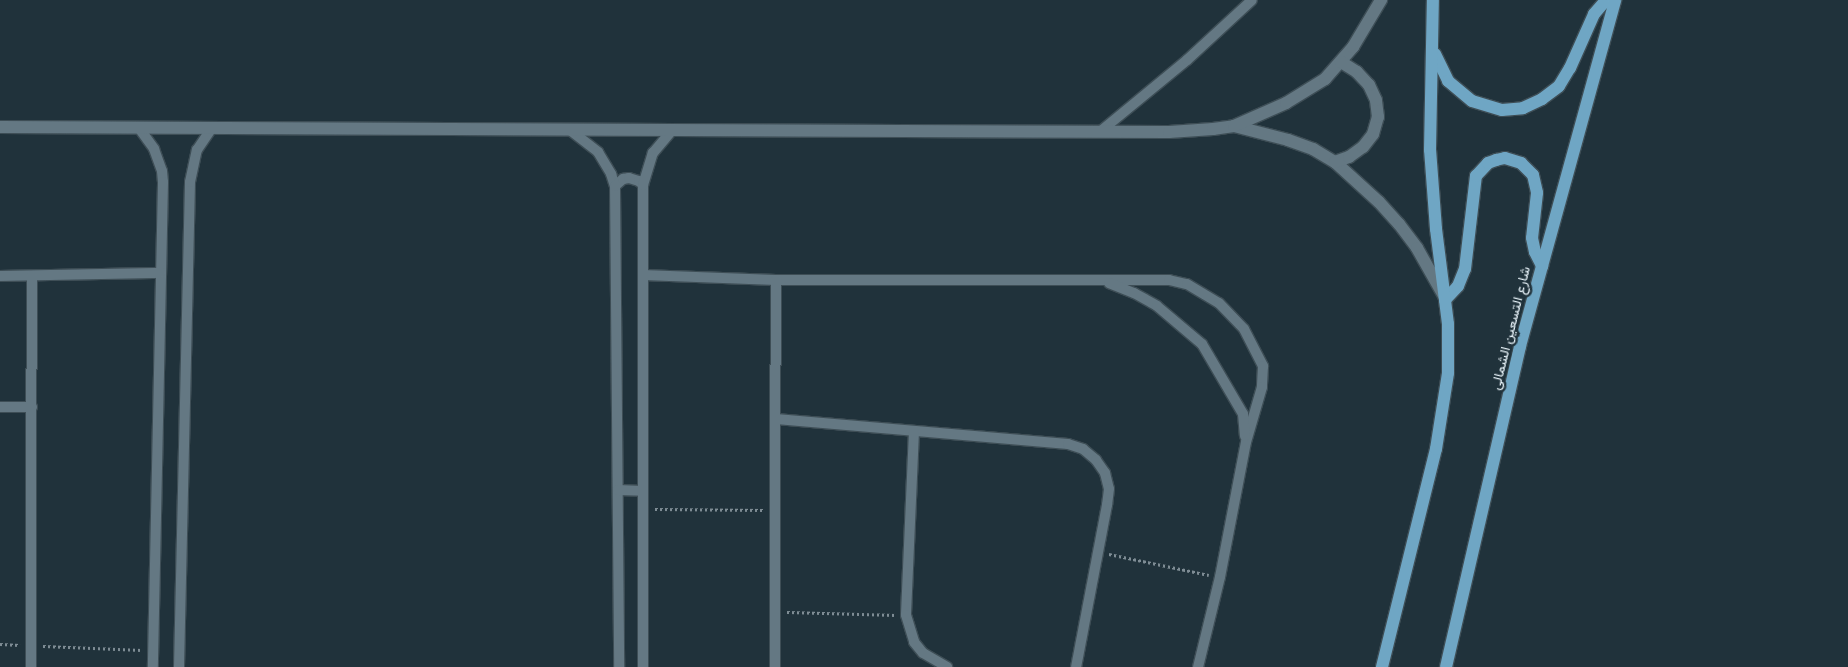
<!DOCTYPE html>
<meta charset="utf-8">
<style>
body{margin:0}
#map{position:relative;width:1848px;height:667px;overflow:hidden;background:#20323b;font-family:"Playfair Display",Vazirmatn,serif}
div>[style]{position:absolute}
.path>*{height:2.5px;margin-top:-1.25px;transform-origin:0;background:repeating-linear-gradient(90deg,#7e8c94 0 2.5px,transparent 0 5px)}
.roads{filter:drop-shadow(1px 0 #3e4e56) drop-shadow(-1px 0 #3e4e56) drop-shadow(0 1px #3e4e56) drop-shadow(0 -1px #3e4e56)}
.minor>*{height:10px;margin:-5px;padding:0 5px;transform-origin:5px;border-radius:5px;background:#647883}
.tertiary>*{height:12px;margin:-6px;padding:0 6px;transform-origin:6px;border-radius:6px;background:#647883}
.primary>*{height:12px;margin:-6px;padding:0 6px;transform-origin:6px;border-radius:6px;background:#6fa6c4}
span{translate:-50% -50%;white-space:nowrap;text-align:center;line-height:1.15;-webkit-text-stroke:5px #20323b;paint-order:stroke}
.street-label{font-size:14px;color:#ebf6fc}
</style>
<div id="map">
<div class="path">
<i style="left:655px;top:509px;width:109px;rotate:0.5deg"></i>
<i style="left:1109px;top:554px;width:102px;rotate:11.9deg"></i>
<i style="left:787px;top:612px;width:109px;rotate:1.6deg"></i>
<i style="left:0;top:644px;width:20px;rotate:3deg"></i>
<i style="left:43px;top:646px;width:99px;rotate:2.3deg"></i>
</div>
<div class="roads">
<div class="minor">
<i style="left:139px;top:128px;width:26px;rotate:54deg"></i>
<i style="left:154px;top:149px;width:23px;rotate:70deg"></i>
<i style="left:162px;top:171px;width:11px;rotate:85deg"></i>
<i style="left:163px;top:182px;width:485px;rotate:91.2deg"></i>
<i style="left:570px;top:130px;width:36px;rotate:38deg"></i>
<i style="left:598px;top:152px;width:26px;rotate:59deg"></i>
<i style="left:611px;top:174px;width:13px;rotate:72deg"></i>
<i style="left:615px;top:186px;width:481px;rotate:89.5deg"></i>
<i style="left:1102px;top:130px;width:110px;rotate:-39.5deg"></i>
<i style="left:1187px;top:60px;width:88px;rotate:-42.7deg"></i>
<i style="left:615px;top:186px;width:11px;rotate:-41deg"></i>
<i style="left:623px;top:179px;width:6px;rotate:-9deg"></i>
<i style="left:629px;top:178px;width:10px;rotate:17deg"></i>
<i style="left:639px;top:181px;width:6px;rotate:45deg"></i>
<i style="left:643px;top:275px;width:133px;rotate:2.2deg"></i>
<i style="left:776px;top:280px;width:393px"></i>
<i style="left:1169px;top:280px;width:18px;rotate:13deg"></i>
<i style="left:1187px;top:284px;width:37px;rotate:31deg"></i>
<i style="left:1219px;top:303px;width:36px;rotate:46deg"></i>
<i style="left:1244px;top:329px;width:42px;rotate:62.8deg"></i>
<i style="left:1263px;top:366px;width:21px;rotate:93deg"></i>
<i style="left:1262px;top:387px;width:57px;rotate:106.2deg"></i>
<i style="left:1246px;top:442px;width:137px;rotate:100.9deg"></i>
<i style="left:1220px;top:577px;width:93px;rotate:103.7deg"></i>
<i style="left:0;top:276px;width:161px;rotate:-1.1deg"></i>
<i style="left:1109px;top:283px;width:27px;rotate:22deg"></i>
<i style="left:1134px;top:293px;width:26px;rotate:29deg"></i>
<i style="left:1157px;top:306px;width:59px;rotate:40.2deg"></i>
<i style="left:1202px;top:344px;width:81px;rotate:59.6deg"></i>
<i style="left:1243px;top:414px;width:22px;rotate:85deg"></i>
<i style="left:0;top:407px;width:32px"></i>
<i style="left:776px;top:419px;width:293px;rotate:4.9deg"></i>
<i style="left:1068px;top:444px;width:16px;rotate:18deg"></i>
<i style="left:1083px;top:449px;width:17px;rotate:40deg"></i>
<i style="left:1096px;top:460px;width:16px;rotate:55deg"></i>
<i style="left:1105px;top:473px;width:16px;rotate:76deg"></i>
<i style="left:1109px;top:489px;width:16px;rotate:97deg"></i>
<i style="left:1107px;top:505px;width:165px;rotate:100.8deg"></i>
<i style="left:914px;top:431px;width:184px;rotate:92.5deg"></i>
<i style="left:906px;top:615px;width:28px;rotate:73deg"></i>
<i style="left:914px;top:642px;width:14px;rotate:51deg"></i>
<i style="left:923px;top:653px;width:28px;rotate:30deg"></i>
<i style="left:618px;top:490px;width:25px;rotate:2deg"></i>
<i style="left:31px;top:667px;width:391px;rotate:-89.9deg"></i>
<i style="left:179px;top:667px;width:485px;rotate:-88.7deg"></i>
<i style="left:190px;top:182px;width:33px;rotate:-78deg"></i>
<i style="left:197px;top:150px;width:27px;rotate:-56deg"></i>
<i style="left:643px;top:667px;width:482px;rotate:-90deg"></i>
<i style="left:643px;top:185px;width:34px;rotate:-73deg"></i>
<i style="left:653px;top:153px;width:30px;rotate:-50deg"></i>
<i style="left:775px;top:667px;width:387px;rotate:-89.9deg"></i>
</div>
<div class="tertiary">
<i style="left:1234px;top:126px;width:56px;rotate:14.5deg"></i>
<i style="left:1288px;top:140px;width:27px;rotate:20deg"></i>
<i style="left:1313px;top:149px;width:26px;rotate:31deg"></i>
<i style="left:1335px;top:162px;width:59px;rotate:42.3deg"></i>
<i style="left:1379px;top:202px;width:30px;rotate:48deg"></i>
<i style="left:1399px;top:224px;width:30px;rotate:53deg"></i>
<i style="left:1417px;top:248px;width:55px;rotate:60.6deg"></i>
<i style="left:0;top:127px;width:1169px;rotate:0.25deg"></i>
<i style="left:1169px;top:132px;width:44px;rotate:-3.9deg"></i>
<i style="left:1213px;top:129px;width:21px;rotate:-8deg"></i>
<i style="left:1234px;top:126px;width:57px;rotate:-23.9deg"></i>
<i style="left:1286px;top:103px;width:46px;rotate:-31.6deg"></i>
<i style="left:1325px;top:79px;width:43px;rotate:-48.8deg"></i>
<i style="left:1353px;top:47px;width:55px;rotate:-59.2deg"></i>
<i style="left:1335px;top:162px;width:15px;rotate:-20deg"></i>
<i style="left:1349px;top:157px;width:17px;rotate:-36deg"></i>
<i style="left:1363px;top:147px;width:16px;rotate:-52deg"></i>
<i style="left:1373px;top:134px;width:18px;rotate:-74deg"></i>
<i style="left:1378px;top:117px;width:17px;rotate:-97deg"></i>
<i style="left:1376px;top:100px;width:17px;rotate:-115deg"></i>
<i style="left:1369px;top:85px;width:18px;rotate:-133deg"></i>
<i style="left:1357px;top:72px;width:19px;rotate:-148deg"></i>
</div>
<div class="primary">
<i style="left:1435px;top:54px;width:30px;rotate:64deg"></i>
<i style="left:1448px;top:81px;width:31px;rotate:40deg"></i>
<i style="left:1472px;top:101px;width:31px;rotate:17deg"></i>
<i style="left:1502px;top:110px;width:21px;rotate:-5deg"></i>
<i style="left:1523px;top:108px;width:21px;rotate:-25deg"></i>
<i style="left:1542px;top:99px;width:21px;rotate:-37deg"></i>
<i style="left:1559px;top:86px;width:21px;rotate:-59deg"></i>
<i style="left:1570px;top:68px;width:59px;rotate:-66deg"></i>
<i style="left:1594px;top:14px;width:18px;rotate:-49deg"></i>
<i style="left:1445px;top:300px;width:19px;rotate:-47deg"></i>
<i style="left:1458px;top:286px;width:18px;rotate:-68deg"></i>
<i style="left:1465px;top:269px;width:94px;rotate:-83.3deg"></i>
<i style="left:1476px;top:176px;width:18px;rotate:-47deg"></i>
<i style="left:1488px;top:163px;width:9px;rotate:-21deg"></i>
<i style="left:1496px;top:160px;width:9px;rotate:-13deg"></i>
<i style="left:1505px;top:158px;width:17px;rotate:17deg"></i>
<i style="left:1521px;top:163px;width:17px;rotate:45deg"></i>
<i style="left:1533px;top:175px;width:18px;rotate:77deg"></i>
<i style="left:1537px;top:193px;width:45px;rotate:96.3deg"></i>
<i style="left:1532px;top:238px;width:14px;rotate:78deg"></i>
<i style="left:1535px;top:252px;width:16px;rotate:63deg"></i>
<i style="left:1382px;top:667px;width:225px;rotate:-76.1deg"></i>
<i style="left:1436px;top:449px;width:77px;rotate:-81deg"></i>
<i style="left:1448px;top:373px;width:49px;rotate:-90deg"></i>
<i style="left:1448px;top:324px;width:96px;rotate:-97.2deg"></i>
<i style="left:1436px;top:229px;width:79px;rotate:-94.3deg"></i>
<i style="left:1430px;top:150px;width:150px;rotate:-88.9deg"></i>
<i style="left:1446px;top:667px;width:329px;rotate:-77deg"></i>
<i style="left:1520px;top:346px;width:359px;rotate:-74.6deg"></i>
</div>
</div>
<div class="street-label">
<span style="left:1510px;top:328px;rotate:-76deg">شارع التسعين الشمالى</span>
</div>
</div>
